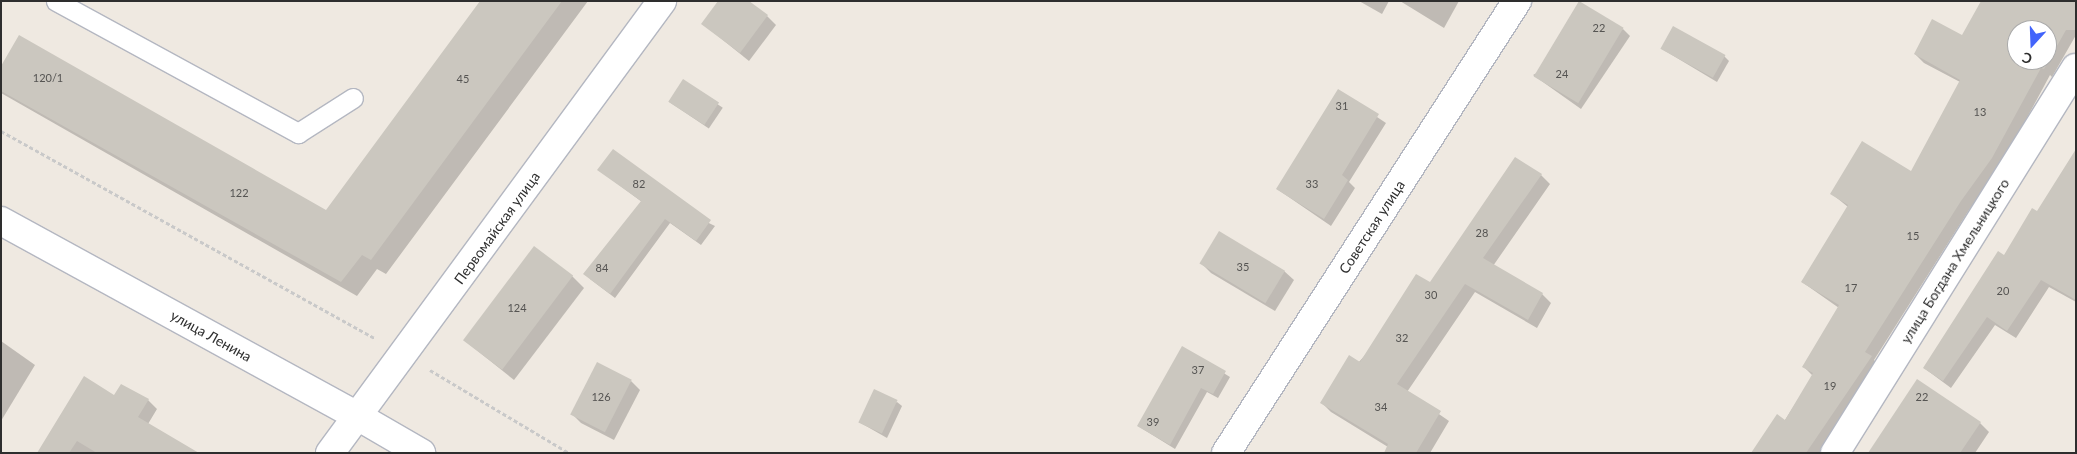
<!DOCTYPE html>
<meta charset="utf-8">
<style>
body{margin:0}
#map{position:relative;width:2077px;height:454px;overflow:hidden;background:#efe9e1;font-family:Lato,sans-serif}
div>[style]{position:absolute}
.shadow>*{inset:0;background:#0003;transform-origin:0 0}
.building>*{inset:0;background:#cbc7bf;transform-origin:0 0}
.path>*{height:3px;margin-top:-1.5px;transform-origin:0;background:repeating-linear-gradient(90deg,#c9c9c9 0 4px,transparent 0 6.5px)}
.roads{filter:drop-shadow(1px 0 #b4b7c1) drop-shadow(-1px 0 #b4b7c1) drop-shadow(0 1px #b4b7c1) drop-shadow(0 -1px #b4b7c1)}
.service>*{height:19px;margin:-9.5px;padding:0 9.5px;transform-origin:9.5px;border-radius:9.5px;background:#fff}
.minor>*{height:28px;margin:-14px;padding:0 14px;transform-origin:14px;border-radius:14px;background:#fff}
.tertiary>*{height:28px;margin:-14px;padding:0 14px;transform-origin:14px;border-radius:14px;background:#fff}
span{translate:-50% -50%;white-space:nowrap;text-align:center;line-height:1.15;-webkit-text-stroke:4.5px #fff;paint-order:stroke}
.number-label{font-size:11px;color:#555452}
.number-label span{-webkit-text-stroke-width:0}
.street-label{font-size:14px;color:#2e2e2e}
.frame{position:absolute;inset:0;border:2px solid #2e2e2e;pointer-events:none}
.north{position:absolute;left:2007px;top:20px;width:50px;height:50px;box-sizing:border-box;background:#fff;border:1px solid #ababab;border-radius:50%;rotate:200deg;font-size:14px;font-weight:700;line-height:20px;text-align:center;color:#2e2e2e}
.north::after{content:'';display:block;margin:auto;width:18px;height:22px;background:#4264fb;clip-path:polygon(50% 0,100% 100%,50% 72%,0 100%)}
</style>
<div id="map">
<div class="shadow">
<i style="clip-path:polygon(482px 1px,588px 1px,386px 274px,377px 269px,357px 296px,1px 93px,1px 68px,327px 211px)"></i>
<i style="clip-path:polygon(1359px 1px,1389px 1px,1382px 14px)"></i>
<i style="clip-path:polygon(1400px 1px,1459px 1px,1444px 28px)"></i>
<i style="clip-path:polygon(evenodd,2076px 1px,2076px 35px,2052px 77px,2050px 75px,2001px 166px,1969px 210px,1874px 360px,1879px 366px,1820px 453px,1764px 453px,1813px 376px,1804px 367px,1839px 308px,1802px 282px,1848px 207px,1832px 194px,1911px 173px,1960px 82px,1924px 63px,1915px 54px,2076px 1px,2017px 30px,2047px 30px,2047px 60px,2017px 60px,2017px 30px)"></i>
<i style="clip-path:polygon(767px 16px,776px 25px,749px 61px,703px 24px)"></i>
<i style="clip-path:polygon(1623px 29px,1630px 36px,1581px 109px,1533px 75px)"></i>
<i style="clip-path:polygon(1662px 49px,1724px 56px,1729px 61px,1717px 82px)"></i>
<i style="left:683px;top:81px;width:48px;height:25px;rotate:34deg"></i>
<i style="clip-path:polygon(1338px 91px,1386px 123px,1349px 182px,1355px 188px,1331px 226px,1277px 189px)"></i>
<i style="clip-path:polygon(599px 170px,715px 226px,701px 245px,670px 223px,615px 298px,590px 279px,642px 202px)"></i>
<i style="clip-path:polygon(2076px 170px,2076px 302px,2049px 287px,2016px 338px,1995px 325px,1951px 388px,1924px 368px,2004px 257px)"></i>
<i style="clip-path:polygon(1541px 175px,1550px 184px,1493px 266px,1542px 294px,1551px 303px,1537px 328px,1475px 292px,1407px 392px,1449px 421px,1430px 453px,1385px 453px,1388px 447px,1331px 412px,1322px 403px,1430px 283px)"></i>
<i style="clip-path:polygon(1220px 233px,1284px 271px,1294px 280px,1275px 311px,1211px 273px,1202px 264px)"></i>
<i style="clip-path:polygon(572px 276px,584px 288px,514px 380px,464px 340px)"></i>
<i style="clip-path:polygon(1px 341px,35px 365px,1px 421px)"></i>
<i style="clip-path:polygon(1183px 348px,1230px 377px,1218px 398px,1207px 392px,1175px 449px,1138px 426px)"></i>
<i style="clip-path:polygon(631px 381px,640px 390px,614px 440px,581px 423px,572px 414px)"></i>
<i style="clip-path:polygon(115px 397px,148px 400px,157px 409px,148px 424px,184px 453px,38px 453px)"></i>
<i style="clip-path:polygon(897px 402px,902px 406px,887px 438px,859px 422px)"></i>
<i style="clip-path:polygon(1980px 423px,1989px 432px,1975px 453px,1871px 453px)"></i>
</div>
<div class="building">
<i style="clip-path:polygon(480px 1px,562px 1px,371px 260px,362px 255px,341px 282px,1px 91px,1px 66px,19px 35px,326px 210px)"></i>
<i style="clip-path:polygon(718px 1px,749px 1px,768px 15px,740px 53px,701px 24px)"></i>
<i style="left:1579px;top:1px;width:52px;height:88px;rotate:31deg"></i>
<i style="clip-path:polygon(evenodd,1981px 1px,2076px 1px,2076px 30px,2066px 30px,2044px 69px,2041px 68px,1992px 158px,1961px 201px,1865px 352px,1872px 356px,1806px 453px,1751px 453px,1777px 414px,1785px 420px,1813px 373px,1802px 367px,1839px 305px,1801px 282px,1848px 205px,1830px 194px,1862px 141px,1911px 171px,1960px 80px,1914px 54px,1932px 19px,1962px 35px,1981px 1px,2017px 30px,2047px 30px,2047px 60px,2017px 60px,2017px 30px)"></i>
<i style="left:1673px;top:26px;width:60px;height:26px;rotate:29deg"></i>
<i style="left:683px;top:79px;width:43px;height:27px;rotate:33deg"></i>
<i style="clip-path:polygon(1338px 89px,1379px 114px,1342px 175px,1348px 180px,1324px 219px,1276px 189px)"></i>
<i style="clip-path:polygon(613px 149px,711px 220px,696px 241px,665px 219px,610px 294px,583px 274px,641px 201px,597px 170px)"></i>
<i style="clip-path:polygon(2076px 149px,2076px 300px,2041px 280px,2007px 331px,1987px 317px,1943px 381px,1923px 368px,1998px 251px,2004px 255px,2032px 208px,2037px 211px)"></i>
<i style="clip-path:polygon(1515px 157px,1542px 174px,1483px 258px,1543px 293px,1528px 320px,1465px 284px,1397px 384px,1441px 411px,1416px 453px,1384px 453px,1388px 444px,1320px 403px,1349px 355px,1360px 362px,1416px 274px,1430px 282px)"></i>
<i style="left:1219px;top:231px;width:77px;height:38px;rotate:31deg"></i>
<i style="left:534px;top:246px;width:49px;height:118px;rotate:37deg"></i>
<i style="clip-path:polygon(1182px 346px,1226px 371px,1213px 394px,1201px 388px,1170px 445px,1137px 426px)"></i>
<i style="left:597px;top:362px;width:39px;height:59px;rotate:27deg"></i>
<i style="clip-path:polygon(84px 376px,114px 395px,121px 384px,149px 399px,138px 417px,199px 453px,97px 453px,77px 441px,69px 453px,37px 453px)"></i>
<i style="clip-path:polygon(1917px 379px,1981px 422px,1960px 453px,1868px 453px)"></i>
<i style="left:874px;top:389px;width:26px;height:37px;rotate:25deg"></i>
</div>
<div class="path">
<i style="left:1px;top:131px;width:427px;rotate:29deg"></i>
<i style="left:430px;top:370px;width:162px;rotate:30.8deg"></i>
</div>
<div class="roads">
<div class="service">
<i style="left:56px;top:1px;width:276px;rotate:28.6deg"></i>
<i style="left:298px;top:133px;width:65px;rotate:-32.5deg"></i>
</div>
<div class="minor">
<i style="left:1px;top:221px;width:408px;rotate:28.7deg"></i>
<i style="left:330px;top:453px;width:561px;rotate:-53.7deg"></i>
<i style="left:1226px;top:453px;width:538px;rotate:-57.23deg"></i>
<i style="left:1835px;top:453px;width:454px;rotate:-58deg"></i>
</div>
<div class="tertiary">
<i style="left:359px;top:417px;width:72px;rotate:30.1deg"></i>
</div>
</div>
<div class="number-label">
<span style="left:1599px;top:28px">22</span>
<span style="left:1562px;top:74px">24</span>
<span style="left:48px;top:78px">120/1</span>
<span style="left:463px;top:79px">45</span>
<span style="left:1342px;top:106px">31</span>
<span style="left:1980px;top:112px">13</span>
<span style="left:639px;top:184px">82</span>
<span style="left:1312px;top:184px">33</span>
<span style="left:239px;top:193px">122</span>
<span style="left:1482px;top:233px">28</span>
<span style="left:1913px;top:236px">15</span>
<span style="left:1243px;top:267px">35</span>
<span style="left:602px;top:268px">84</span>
<span style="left:1851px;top:288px">17</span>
<span style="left:2003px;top:291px">20</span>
<span style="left:1431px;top:295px">30</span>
<span style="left:517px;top:308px">124</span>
<span style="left:1402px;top:338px">32</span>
<span style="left:1198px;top:370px">37</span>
<span style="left:1830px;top:386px">19</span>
<span style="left:601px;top:397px">126</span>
<span style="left:1922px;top:397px">22</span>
<span style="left:1381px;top:407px">34</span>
<span style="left:1153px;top:422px">39</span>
</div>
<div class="street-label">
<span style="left:1372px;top:227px;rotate:-57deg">Советская улица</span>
<span style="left:497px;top:228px;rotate:-54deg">Первомайская улица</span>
<span style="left:1955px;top:261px;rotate:-58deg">улица Богдана Хмельницкого</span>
<span style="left:211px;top:336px;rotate:29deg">улица Ленина</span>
</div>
<div class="frame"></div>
<div class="north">С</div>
</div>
